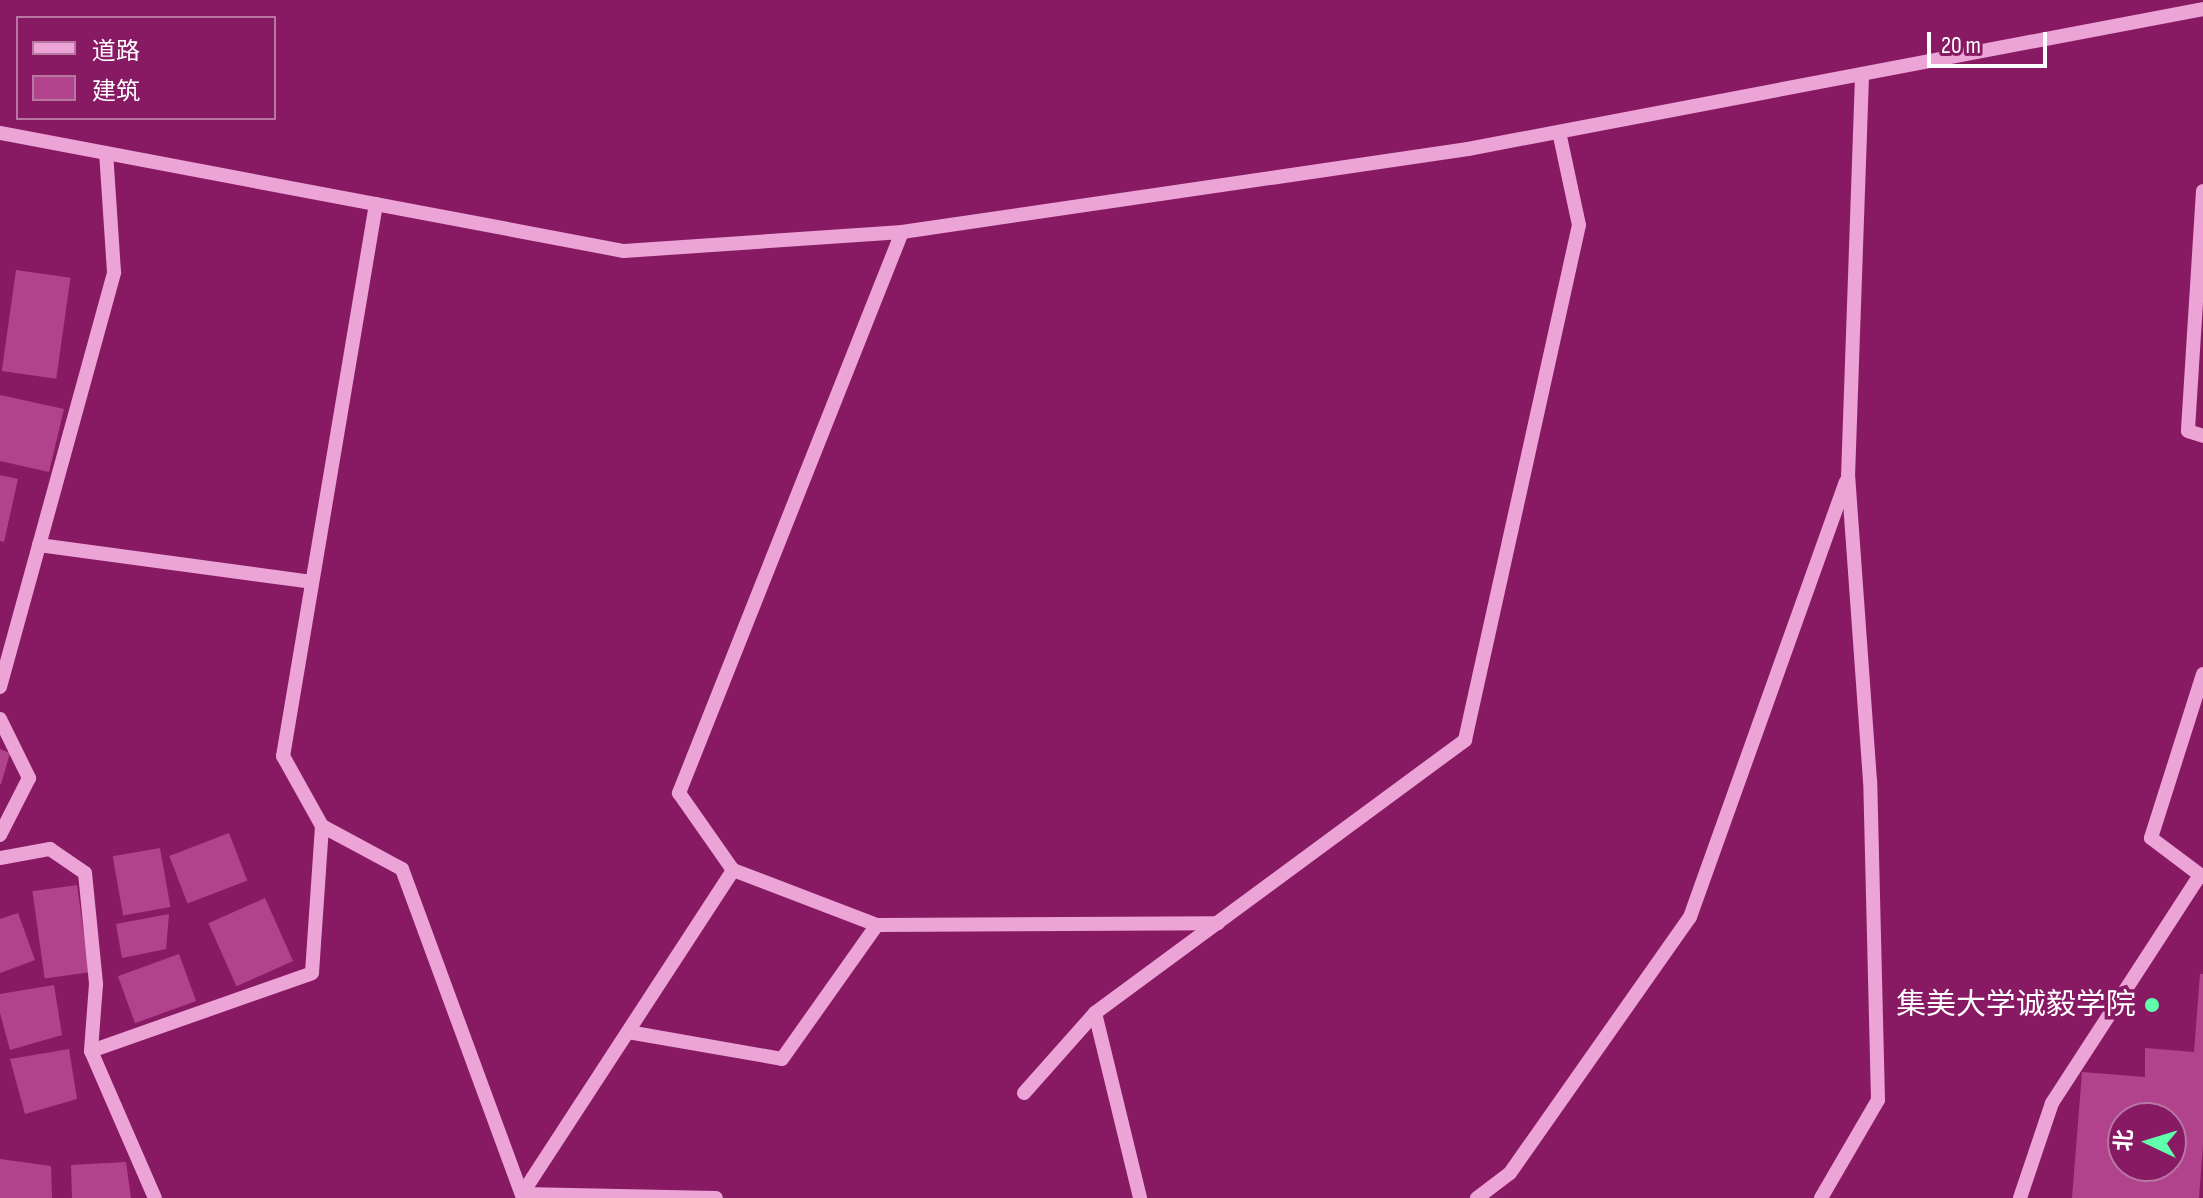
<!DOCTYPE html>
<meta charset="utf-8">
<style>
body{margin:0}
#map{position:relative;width:2203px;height:1198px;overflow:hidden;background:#881a64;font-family:"Sofia Sans Condensed","Noto Sans SC",sans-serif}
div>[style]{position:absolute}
.building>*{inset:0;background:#b1438d;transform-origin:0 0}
.minor>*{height:14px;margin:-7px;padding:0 7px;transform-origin:7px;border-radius:7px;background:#eca3d5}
.dots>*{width:22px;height:22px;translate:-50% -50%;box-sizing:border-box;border:4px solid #881a64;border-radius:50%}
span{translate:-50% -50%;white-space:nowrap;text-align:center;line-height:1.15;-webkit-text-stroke:7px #881a64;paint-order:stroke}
.poi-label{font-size:30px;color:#fff}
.right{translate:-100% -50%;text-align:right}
.legend{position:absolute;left:16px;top:16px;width:260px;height:104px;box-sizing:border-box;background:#881a64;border:2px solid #b876a2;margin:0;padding:10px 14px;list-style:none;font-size:24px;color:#fff}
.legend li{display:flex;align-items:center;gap:16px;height:40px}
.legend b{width:40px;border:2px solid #b876a2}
.north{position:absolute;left:2107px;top:1102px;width:80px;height:80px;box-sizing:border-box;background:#881a64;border:2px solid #b876a2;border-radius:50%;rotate:274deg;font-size:22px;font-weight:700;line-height:32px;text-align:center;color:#fff}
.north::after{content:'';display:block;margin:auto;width:28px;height:36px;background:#5fffab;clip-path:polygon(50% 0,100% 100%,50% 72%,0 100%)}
.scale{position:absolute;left:1927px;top:32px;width:120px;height:36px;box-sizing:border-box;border:4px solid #fff;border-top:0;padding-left:10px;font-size:24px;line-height:28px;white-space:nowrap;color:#fff;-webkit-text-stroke:6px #881a64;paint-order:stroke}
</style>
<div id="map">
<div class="building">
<i style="left:16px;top:270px;width:55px;height:102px;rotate:8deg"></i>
<i style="clip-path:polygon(0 395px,64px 409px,49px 472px,0 461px)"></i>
<i style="clip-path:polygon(0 475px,18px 479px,4px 542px,0 541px)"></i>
<i style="clip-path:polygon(0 749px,10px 753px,1px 784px,0 784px)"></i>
<i style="left:229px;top:833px;width:51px;height:64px;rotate:69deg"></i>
<i style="left:160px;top:848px;width:60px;height:48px;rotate:80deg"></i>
<i style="left:77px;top:885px;width:88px;height:45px;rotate:82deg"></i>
<i style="left:265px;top:898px;width:69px;height:62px;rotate:66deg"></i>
<i style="clip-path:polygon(18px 913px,35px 960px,0 973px,0 919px)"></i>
<i style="clip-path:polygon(169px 914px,166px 949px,122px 958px,116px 924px)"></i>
<i style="left:179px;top:954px;width:50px;height:65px;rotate:70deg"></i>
<i style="clip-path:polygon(evenodd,2200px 974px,2203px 974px,2203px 1145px,2199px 1198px,2072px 1198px,2082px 1072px,2145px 1077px,2145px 1048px,2194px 1052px,2200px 974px,2123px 1118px,2171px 1118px,2171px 1166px,2123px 1166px,2123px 1118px)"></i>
<i style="clip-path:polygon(54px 985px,62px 1035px,10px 1050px,0 1013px,0 994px)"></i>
<i style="clip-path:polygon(69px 1049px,77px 1099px,25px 1114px,10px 1059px)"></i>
<i style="clip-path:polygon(0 1159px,51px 1166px,52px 1198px,0 1198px)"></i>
<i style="clip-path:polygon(126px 1162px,131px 1198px,72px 1198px,71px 1165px)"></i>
</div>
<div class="minor">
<i style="left:0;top:133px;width:635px;rotate:10.71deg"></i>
<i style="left:624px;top:251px;width:279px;rotate:-3.9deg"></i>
<i style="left:902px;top:232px;width:572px;rotate:-8.34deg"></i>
<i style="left:1468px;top:149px;width:748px;rotate:-10.78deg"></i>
<i style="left:2203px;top:191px;width:240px;rotate:93.6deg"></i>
<i style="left:2188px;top:431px;width:16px;rotate:18deg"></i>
<i style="left:376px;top:204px;width:560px;rotate:99.56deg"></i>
<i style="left:283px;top:756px;width:80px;rotate:60.9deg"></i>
<i style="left:322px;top:826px;width:91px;rotate:28.3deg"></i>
<i style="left:402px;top:869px;width:351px;rotate:69.8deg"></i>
<i style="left:902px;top:232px;width:604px;rotate:111.68deg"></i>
<i style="left:679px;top:793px;width:94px;rotate:55deg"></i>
<i style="left:733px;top:870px;width:154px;rotate:20.9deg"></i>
<i style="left:877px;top:925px;width:341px;rotate:-0.3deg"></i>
<i style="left:39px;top:545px;width:275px;rotate:7.7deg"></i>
<i style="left:2203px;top:674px;width:172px;rotate:107.6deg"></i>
<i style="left:2151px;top:838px;width:65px;rotate:36.9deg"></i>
<i style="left:0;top:687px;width:430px;rotate:-74.6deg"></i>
<i style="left:114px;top:272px;width:119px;rotate:-93.8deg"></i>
<i style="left:0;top:719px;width:66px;rotate:63.8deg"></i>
<i style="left:29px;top:778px;width:64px;rotate:117deg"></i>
<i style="left:0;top:858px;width:51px;rotate:-10.2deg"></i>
<i style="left:50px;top:849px;width:42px;rotate:34.4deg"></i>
<i style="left:85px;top:873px;width:112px;rotate:84.3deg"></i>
<i style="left:96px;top:984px;width:67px;rotate:94.3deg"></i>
<i style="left:91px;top:1051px;width:160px;rotate:66.5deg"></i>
<i style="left:1095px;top:1013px;width:190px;rotate:76.3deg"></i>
<i style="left:628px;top:1032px;width:156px;rotate:9.9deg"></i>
<i style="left:782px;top:1059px;width:164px;rotate:-54.7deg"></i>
<i style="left:91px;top:1051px;width:234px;rotate:-19.4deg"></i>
<i style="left:312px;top:973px;width:147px;rotate:-86.1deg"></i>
<i style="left:1024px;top:1093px;width:107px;rotate:-48.4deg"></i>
<i style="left:1095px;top:1013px;width:460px;rotate:-36.4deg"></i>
<i style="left:1465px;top:740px;width:527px;rotate:-77.52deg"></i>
<i style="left:1579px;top:225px;width:95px;rotate:-102.1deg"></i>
<i style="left:522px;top:1194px;width:387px;rotate:-56.9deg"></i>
<i style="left:522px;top:1194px;width:194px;rotate:1.2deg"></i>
<i style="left:1477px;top:1198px;width:41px;rotate:-37.1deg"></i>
<i style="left:1510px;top:1173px;width:313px;rotate:-54.9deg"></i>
<i style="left:1690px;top:917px;width:462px;rotate:-70.3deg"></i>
<i style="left:1821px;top:1198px;width:113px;rotate:-59.8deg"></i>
<i style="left:1878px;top:1100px;width:319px;rotate:-91.4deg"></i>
<i style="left:1870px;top:781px;width:305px;rotate:-94.1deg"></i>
<i style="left:1848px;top:477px;width:403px;rotate:-88deg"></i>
<i style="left:2020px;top:1198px;width:100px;rotate:-71.4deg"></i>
<i style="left:2052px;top:1103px;width:272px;rotate:-57deg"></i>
</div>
<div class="dots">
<i style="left:2152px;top:1005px;background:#5fffab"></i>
</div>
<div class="poi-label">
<span class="right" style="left:2136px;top:1005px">集美大学诚毅学院</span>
</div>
<ul class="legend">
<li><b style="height:10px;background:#eca3d5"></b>道路</li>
<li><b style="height:22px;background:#b1438d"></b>建筑</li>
</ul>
<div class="north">北</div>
<div class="scale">20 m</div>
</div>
